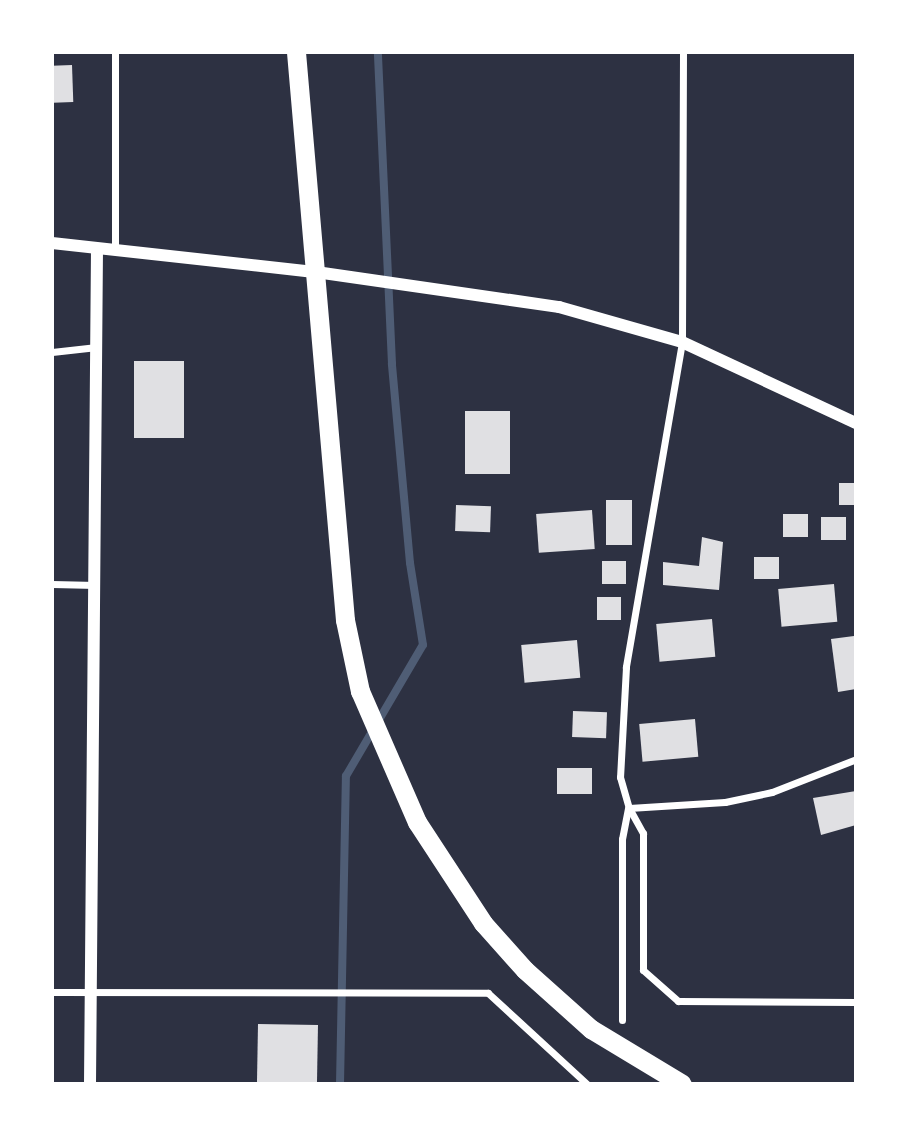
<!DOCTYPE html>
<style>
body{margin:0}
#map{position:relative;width:908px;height:1136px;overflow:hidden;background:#2d3142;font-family:"Roboto Serif",serif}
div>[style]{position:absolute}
.stream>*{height:8px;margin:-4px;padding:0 4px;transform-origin:4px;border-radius:4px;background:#4f5d75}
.building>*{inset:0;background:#e0e0e3;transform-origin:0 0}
.minor>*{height:7px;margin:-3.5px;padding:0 3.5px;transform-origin:3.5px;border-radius:3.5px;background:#fff}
.tertiary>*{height:12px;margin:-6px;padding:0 6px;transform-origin:6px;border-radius:6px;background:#fff}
.trunk>*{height:19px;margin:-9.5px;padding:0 9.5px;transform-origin:9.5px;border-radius:9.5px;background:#fff}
span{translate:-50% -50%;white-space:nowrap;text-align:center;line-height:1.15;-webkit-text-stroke:7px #fff;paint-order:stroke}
.frame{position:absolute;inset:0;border:54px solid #fff;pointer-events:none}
</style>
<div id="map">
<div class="stream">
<i style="left:340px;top:1084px;width:308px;rotate:-88.9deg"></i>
<i style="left:346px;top:776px;width:152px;rotate:-59.6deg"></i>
<i style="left:423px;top:645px;width:83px;rotate:-99deg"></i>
<i style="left:410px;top:563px;width:200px;rotate:-95.2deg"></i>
<i style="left:392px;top:364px;width:312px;rotate:-92.6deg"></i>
</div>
<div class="building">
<i style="left:72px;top:65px;width:37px;height:20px;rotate:88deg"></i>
<i style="left:134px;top:361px;width:50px;height:77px"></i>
<i style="left:465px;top:411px;width:45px;height:63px"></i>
<i style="left:839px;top:483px;width:17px;height:22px"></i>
<i style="left:606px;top:500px;width:26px;height:45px"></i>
<i style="left:456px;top:505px;width:35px;height:26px;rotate:2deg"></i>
<i style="left:592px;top:510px;width:39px;height:56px;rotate:86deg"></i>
<i style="left:783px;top:514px;width:25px;height:23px"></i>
<i style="left:821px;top:517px;width:25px;height:23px"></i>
<i style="clip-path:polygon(702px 537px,723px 542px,719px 590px,663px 585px,663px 562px,699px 566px)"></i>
<i style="left:754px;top:557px;width:25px;height:22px"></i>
<i style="left:602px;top:561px;width:24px;height:23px"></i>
<i style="left:834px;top:584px;width:38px;height:56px;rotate:85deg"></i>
<i style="left:597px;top:597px;width:24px;height:23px"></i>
<i style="left:712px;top:619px;width:38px;height:56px;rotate:85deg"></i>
<i style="clip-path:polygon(854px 636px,856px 689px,838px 692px,831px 639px)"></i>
<i style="left:577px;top:640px;width:38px;height:56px;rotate:85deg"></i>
<i style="left:573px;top:711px;width:34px;height:26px;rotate:2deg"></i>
<i style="left:695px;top:719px;width:38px;height:56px;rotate:85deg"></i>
<i style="left:557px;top:768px;width:35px;height:26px"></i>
<i style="clip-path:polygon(856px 791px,856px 825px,821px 835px,813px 798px)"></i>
<i style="left:258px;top:1024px;width:60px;height:60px;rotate:1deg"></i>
</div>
<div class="minor">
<i style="left:115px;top:52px;width:197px;rotate:90deg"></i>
<i style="left:683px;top:52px;width:290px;rotate:90.2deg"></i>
<i style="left:682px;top:342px;width:330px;rotate:99.8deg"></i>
<i style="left:626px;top:667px;width:110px;rotate:93.1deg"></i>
<i style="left:620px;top:777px;width:32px;rotate:74deg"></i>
<i style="left:629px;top:808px;width:29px;rotate:61deg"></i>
<i style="left:643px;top:833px;width:137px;rotate:90deg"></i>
<i style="left:643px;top:970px;width:47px;rotate:41.5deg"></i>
<i style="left:678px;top:1001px;width:178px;rotate:0.3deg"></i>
<i style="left:52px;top:352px;width:45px;rotate:-6.3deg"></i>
<i style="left:52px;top:584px;width:44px;rotate:1.3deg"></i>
<i style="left:629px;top:808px;width:96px;rotate:-3.6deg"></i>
<i style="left:725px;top:802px;width:48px;rotate:-12deg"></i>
<i style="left:772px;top:792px;width:90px;rotate:-21.4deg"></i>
<i style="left:52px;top:992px;width:436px;rotate:0.1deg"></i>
<i style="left:488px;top:993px;width:134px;rotate:42.6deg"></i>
<i style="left:622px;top:1020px;width:181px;rotate:-90deg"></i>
<i style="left:622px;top:839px;width:31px;rotate:-79deg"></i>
</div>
<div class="tertiary">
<i style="left:52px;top:243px;width:266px;rotate:6.3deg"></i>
<i style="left:316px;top:272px;width:246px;rotate:8.2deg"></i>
<i style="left:559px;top:307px;width:128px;rotate:15.9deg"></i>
<i style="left:682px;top:342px;width:192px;rotate:25deg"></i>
<i style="left:90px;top:1084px;width:835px;rotate:-89.52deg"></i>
</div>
<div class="trunk">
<i style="left:296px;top:52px;width:570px;rotate:85.07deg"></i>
<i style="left:345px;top:620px;width:73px;rotate:78.1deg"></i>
<i style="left:360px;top:691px;width:143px;rotate:66.5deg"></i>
<i style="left:417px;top:822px;width:121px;rotate:56.8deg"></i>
<i style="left:483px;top:923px;width:63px;rotate:48.2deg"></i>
<i style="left:525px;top:970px;width:89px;rotate:41.8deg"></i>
<i style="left:591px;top:1029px;width:106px;rotate:31.1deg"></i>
</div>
<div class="frame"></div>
</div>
